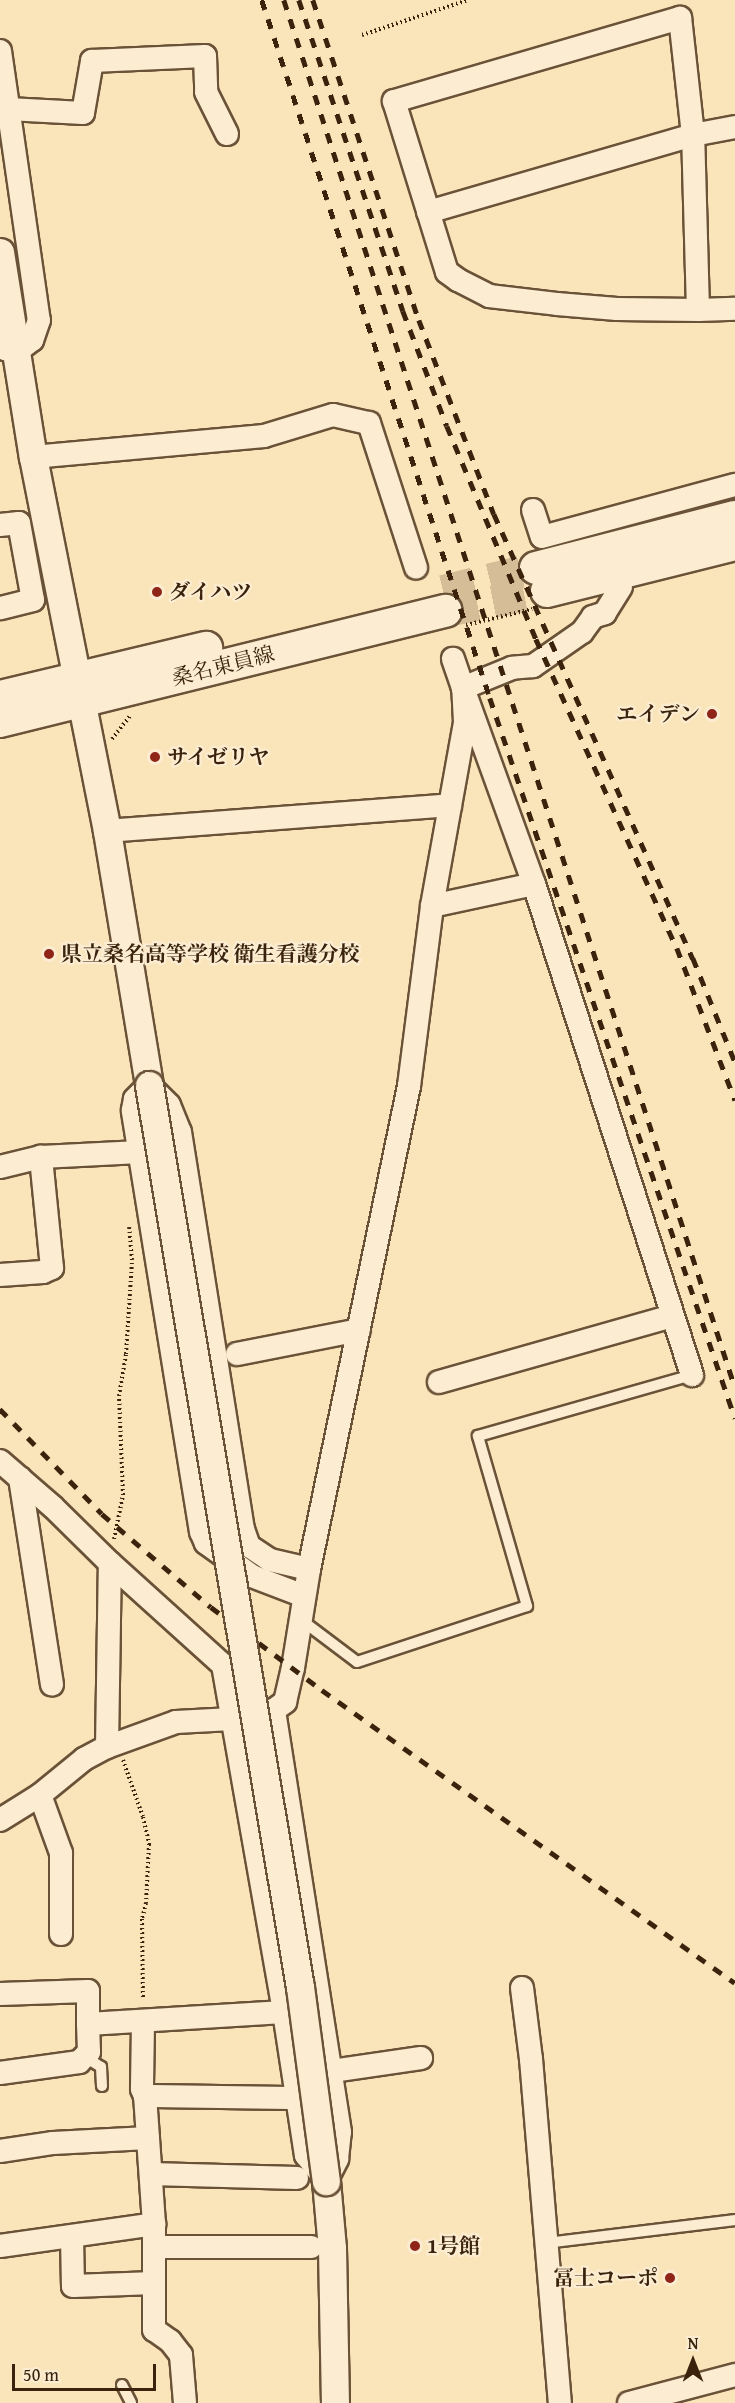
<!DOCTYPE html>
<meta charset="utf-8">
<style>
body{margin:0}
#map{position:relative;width:735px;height:2403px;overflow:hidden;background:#fae4b9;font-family:"Gentium Book Plus","Noto Serif JP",serif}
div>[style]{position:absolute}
.secondary-tunnel>*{height:32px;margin-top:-16px;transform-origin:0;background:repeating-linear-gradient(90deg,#d4bd97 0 32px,transparent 0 48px)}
.path>*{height:4px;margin-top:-2px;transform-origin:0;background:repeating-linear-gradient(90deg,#3a220d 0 1.5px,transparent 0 4.5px)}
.roads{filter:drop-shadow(2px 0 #6a5238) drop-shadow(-2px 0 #6a5238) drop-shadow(0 2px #6a5238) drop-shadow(0 -2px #6a5238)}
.service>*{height:10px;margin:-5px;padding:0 5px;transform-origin:5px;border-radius:5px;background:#fcedd2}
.minor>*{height:22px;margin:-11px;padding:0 11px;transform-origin:11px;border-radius:11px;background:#fcedd2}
.tertiary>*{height:27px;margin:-13.5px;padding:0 13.5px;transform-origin:13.5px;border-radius:13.5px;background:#fcedd2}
.secondary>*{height:32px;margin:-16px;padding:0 16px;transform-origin:16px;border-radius:16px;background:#fcedd2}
.rail>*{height:4.5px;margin-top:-2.25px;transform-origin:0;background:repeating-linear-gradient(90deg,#3a220d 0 10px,transparent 0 20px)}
.bridges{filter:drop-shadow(2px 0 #6a5238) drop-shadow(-2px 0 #6a5238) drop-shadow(0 2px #6a5238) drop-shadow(0 -2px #6a5238)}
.tertiary-bridge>*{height:27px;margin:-13.5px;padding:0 13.5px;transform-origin:13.5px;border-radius:13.5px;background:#fcedd2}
.dots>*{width:16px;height:16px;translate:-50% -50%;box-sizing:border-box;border:3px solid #fcedd2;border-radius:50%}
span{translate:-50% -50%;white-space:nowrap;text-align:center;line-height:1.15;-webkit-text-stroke:4.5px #fcedd2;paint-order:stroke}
.poi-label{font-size:21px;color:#3a220d;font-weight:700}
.left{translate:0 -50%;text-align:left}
.right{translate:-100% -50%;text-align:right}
.street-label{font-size:21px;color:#3a220d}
.north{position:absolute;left:663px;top:2331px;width:60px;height:60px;-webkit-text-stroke:4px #fcedd2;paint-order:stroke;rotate:0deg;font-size:16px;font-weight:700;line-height:24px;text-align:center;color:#3a220d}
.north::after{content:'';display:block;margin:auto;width:21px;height:27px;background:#3a220d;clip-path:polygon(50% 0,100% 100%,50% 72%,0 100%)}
.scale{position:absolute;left:12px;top:2364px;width:144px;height:27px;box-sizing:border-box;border:3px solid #3a220d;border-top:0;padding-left:8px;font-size:18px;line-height:21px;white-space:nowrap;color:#3a220d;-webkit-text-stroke:4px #fcedd2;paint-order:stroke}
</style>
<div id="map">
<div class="secondary-tunnel">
<i style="left:443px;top:591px;width:96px;rotate:-13.9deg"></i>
<i style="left:446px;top:611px;width:103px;rotate:-11.2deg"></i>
</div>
<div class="path">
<i style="left:362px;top:35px;width:112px;rotate:-18.3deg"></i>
<i style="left:466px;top:625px;width:68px;rotate:-13.6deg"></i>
<i style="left:112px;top:739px;width:31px;rotate:-52deg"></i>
<i style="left:114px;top:1539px;width:45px;rotate:-78.4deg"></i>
<i style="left:123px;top:1495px;width:99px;rotate:-92.3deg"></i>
<i style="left:119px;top:1396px;width:43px;rotate:-80.5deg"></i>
<i style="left:126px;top:1354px;width:94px;rotate:-86.3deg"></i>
<i style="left:132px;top:1260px;width:33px;rotate:-95deg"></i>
<i style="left:123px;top:1760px;width:60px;rotate:70.7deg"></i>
<i style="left:143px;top:1817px;width:28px;rotate:77deg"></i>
<i style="left:149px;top:1844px;width:59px;rotate:92.9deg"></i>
<i style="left:146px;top:1903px;width:16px;rotate:104deg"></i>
<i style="left:142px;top:1919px;width:81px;rotate:89.3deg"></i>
</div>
<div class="roads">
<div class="service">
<i style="left:300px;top:1619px;width:71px;rotate:37deg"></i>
<i style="left:357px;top:1662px;width:179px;rotate:-18.2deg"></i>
<i style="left:527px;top:1606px;width:177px;rotate:-106.1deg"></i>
<i style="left:478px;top:1436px;width:223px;rotate:-15.9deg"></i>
<i style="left:85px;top:2057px;width:19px;rotate:32deg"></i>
<i style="left:101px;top:2067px;width:19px;rotate:87deg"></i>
<i style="left:546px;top:2243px;width:190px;rotate:-6.9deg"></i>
<i style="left:122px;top:2385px;width:20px;rotate:63deg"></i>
</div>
<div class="minor">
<i style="left:0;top:51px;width:272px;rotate:81.8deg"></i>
<i style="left:39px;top:320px;width:21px;rotate:109deg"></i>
<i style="left:32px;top:340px;width:20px;rotate:143deg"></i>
<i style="left:16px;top:352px;width:11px;rotate:-165deg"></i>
<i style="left:5px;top:349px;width:8px;rotate:-130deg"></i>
<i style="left:8px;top:109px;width:75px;rotate:3.1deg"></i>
<i style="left:83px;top:113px;width:53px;rotate:-80.2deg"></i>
<i style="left:92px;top:61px;width:113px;rotate:-2.5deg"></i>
<i style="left:205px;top:56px;width:36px;rotate:88deg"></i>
<i style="left:206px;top:92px;width:47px;rotate:63.4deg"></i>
<i style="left:428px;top:212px;width:276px;rotate:-16.2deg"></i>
<i style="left:693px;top:135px;width:43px;rotate:-10.8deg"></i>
<i style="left:698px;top:310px;width:175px;rotate:-91.6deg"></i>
<i style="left:693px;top:135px;width:118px;rotate:-96.3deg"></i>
<i style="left:680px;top:18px;width:298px;rotate:163.8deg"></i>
<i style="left:394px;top:101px;width:179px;rotate:72.8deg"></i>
<i style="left:447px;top:272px;width:14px;rotate:36deg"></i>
<i style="left:458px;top:280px;width:35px;rotate:27deg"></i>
<i style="left:489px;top:296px;width:68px;rotate:6.7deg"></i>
<i style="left:557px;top:304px;width:60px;rotate:4.8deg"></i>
<i style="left:617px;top:309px;width:81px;rotate:0.7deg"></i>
<i style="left:698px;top:310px;width:37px;rotate:-2deg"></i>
<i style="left:33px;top:457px;width:232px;rotate:-5.2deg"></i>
<i style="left:264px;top:436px;width:72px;rotate:-16.9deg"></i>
<i style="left:333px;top:415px;width:37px;rotate:13deg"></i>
<i style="left:369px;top:423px;width:152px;rotate:72deg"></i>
<i style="left:533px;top:510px;width:28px;rotate:72deg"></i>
<i style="left:542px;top:537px;width:200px;rotate:-15.1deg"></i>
<i style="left:0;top:525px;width:19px;rotate:-6deg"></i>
<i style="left:19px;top:523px;width:78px;rotate:79.7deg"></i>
<i style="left:33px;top:600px;width:34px;rotate:166deg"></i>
<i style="left:621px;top:587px;width:31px;rotate:122deg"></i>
<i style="left:605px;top:613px;width:13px;rotate:162deg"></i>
<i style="left:593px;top:617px;width:19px;rotate:126deg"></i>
<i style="left:582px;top:632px;width:60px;rotate:145.2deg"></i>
<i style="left:533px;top:666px;width:21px;rotate:175deg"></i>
<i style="left:512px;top:668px;width:53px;rotate:157.8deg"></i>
<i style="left:463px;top:688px;width:208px;rotate:70.1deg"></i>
<i style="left:534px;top:884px;width:516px;rotate:72.16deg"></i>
<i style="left:107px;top:831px;width:344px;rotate:-4.3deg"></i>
<i style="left:432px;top:906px;width:104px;rotate:-12.2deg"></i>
<i style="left:0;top:1167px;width:42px;rotate:-13.7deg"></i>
<i style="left:41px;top:1157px;width:99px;rotate:-2.9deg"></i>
<i style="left:0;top:1275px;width:43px;rotate:-4deg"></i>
<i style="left:43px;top:1272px;width:10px;rotate:-24deg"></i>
<i style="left:52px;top:1268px;width:112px;rotate:-95.7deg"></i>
<i style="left:237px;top:1354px;width:124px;rotate:-11.1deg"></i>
<i style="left:439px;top:1382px;width:242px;rotate:-15.8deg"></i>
<i style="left:0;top:1461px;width:70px;rotate:41deg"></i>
<i style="left:53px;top:1507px;width:80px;rotate:44.5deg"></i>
<i style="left:110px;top:1563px;width:152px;rotate:42.1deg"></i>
<i style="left:223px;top:1665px;width:352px;rotate:80deg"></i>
<i style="left:284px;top:2012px;width:145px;rotate:81.3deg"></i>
<i style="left:306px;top:2155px;width:33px;rotate:52deg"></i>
<i style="left:326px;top:2181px;width:25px;rotate:-63deg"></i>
<i style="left:337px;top:2159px;width:27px;rotate:-84deg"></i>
<i style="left:340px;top:2132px;width:427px;rotate:-98.9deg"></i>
<i style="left:20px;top:1478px;width:209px;rotate:81.2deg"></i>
<i style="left:304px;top:1596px;width:56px;rotate:-159deg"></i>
<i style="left:252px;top:1576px;width:57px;rotate:-144.3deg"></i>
<i style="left:206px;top:1543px;width:12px;rotate:-114deg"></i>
<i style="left:201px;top:1532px;width:427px;rotate:-99.2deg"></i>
<i style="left:133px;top:1110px;width:11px;rotate:-80deg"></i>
<i style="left:135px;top:1099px;width:20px;rotate:-45deg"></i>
<i style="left:149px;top:1085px;width:28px;rotate:45deg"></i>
<i style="left:169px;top:1105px;width:29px;rotate:68deg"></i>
<i style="left:180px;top:1132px;width:402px;rotate:81deg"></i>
<i style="left:243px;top:1529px;width:18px;rotate:71deg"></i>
<i style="left:249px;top:1546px;width:25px;rotate:34deg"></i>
<i style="left:270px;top:1560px;width:40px;rotate:13deg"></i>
<i style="left:107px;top:1747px;width:184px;rotate:-89.1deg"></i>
<i style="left:40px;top:1795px;width:62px;rotate:70.1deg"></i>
<i style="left:61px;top:1853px;width:81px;rotate:90deg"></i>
<i style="left:0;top:1820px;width:47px;rotate:-32deg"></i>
<i style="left:40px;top:1795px;width:57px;rotate:-39.3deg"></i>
<i style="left:84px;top:1759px;width:26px;rotate:-28deg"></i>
<i style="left:107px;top:1747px;width:73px;rotate:-19.9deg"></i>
<i style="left:176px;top:1722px;width:56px;rotate:-3.1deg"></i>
<i style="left:232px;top:1719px;width:43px;rotate:-12.1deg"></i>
<i style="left:274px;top:1710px;width:14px;rotate:-36deg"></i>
<i style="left:285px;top:1702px;width:35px;rotate:-77deg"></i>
<i style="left:293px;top:1668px;width:100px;rotate:-80.8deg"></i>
<i style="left:309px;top:1569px;width:493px;rotate:-78.3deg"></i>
<i style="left:409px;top:1086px;width:181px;rotate:-82.7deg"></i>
<i style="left:432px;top:906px;width:187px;rotate:-79.8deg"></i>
<i style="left:465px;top:722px;width:34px;rotate:-93deg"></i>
<i style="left:463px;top:688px;width:31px;rotate:-109deg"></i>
<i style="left:522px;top:1988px;width:72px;rotate:82.8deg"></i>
<i style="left:531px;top:2059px;width:345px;rotate:85.2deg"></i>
<i style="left:0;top:1994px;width:88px;rotate:-2deg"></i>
<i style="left:88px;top:1991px;width:33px;rotate:90deg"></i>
<i style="left:143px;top:2023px;width:66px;rotate:90.9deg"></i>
<i style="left:142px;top:2089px;width:8px;rotate:67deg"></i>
<i style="left:332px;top:2071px;width:90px;rotate:-8.3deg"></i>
<i style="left:0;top:2073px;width:80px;rotate:-7.9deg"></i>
<i style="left:79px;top:2062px;width:14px;rotate:-45deg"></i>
<i style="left:89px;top:2052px;width:28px;rotate:-92deg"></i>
<i style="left:88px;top:2024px;width:196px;rotate:-3.5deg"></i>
<i style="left:0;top:2151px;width:54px;rotate:-8.6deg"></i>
<i style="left:53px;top:2143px;width:95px;rotate:-3deg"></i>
<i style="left:151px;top:2174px;width:146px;rotate:1.6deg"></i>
<i style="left:72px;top:2236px;width:50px;rotate:88.9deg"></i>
<i style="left:73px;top:2286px;width:81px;rotate:-2.1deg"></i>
<i style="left:0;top:2246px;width:156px;rotate:-8.1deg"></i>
<i style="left:154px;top:2247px;width:157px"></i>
<i style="left:185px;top:2403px;width:48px;rotate:-94.8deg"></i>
<i style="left:181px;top:2355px;width:18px;rotate:-128deg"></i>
<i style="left:170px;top:2341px;width:19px;rotate:-145deg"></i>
<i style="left:154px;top:2330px;width:106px;rotate:-90deg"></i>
<i style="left:154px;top:2224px;width:128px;rotate:-94deg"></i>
<i style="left:145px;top:2096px;width:151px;rotate:0.8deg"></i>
<i style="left:629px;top:2403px;width:110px;rotate:-14.8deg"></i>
</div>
<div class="tertiary">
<i style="left:0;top:252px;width:208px;rotate:80.9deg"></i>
<i style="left:33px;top:457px;width:381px;rotate:78.8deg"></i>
<i style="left:107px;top:831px;width:257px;rotate:80.6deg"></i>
<i style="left:326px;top:2181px;width:67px;rotate:84.9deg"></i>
<i style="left:332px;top:2248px;width:155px;rotate:88.9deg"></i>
</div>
<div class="secondary">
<i style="left:536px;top:568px;width:205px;rotate:-14.4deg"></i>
<i style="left:547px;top:591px;width:194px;rotate:-14deg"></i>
<i style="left:0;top:697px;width:212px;rotate:-13.4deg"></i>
<i style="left:0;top:721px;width:459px;rotate:-13.9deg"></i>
</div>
</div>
<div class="rail">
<i style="left:262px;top:0;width:734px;rotate:71.91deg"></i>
<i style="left:490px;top:698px;width:761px;rotate:71.21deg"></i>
<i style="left:284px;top:0;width:1458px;rotate:71.99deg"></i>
<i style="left:299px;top:0;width:328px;rotate:71.5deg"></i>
<i style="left:403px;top:311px;width:123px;rotate:69.1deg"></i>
<i style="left:447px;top:426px;width:231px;rotate:67.3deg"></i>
<i style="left:536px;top:639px;width:340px;rotate:65.5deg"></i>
<i style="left:677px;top:948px;width:163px;rotate:69.1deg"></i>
<i style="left:313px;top:0;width:337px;rotate:71.7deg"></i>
<i style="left:419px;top:320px;width:208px;rotate:68.9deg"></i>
<i style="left:494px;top:514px;width:487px;rotate:65.9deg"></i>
<i style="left:693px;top:958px;width:112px;rotate:68deg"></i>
<i style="left:0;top:1409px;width:146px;rotate:45.8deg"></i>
<i style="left:102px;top:1514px;width:143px;rotate:40.5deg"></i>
<i style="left:211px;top:1607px;width:139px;rotate:36.8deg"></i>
<i style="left:322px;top:1690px;width:506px;rotate:35.35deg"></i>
</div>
<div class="bridges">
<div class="tertiary-bridge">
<i style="left:149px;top:1085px;width:915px;rotate:80.5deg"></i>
<i style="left:300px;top:1987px;width:196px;rotate:82.4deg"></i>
</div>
</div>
<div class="dots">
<i style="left:157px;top:592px;background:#8f2418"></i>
<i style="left:712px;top:714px;background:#8f2418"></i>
<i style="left:155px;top:757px;background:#8f2418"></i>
<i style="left:49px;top:954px;background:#8f2418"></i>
<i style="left:415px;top:2246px;background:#8f2418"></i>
<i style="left:670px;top:2278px;background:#8f2418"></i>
</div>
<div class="poi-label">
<span class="left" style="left:169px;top:592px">ダイハツ</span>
<span class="right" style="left:700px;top:714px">エイデン</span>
<span class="left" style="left:167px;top:757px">サイゼリヤ</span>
<span class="left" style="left:61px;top:954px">県立桑名高等学校 衛生看護分校</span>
<span class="left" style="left:427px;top:2246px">1号館</span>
<span class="right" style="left:658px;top:2278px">冨士コーポ</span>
</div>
<div class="street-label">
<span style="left:223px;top:666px;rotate:-14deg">桑名東員線</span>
</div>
<div class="north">N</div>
<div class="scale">50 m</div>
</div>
